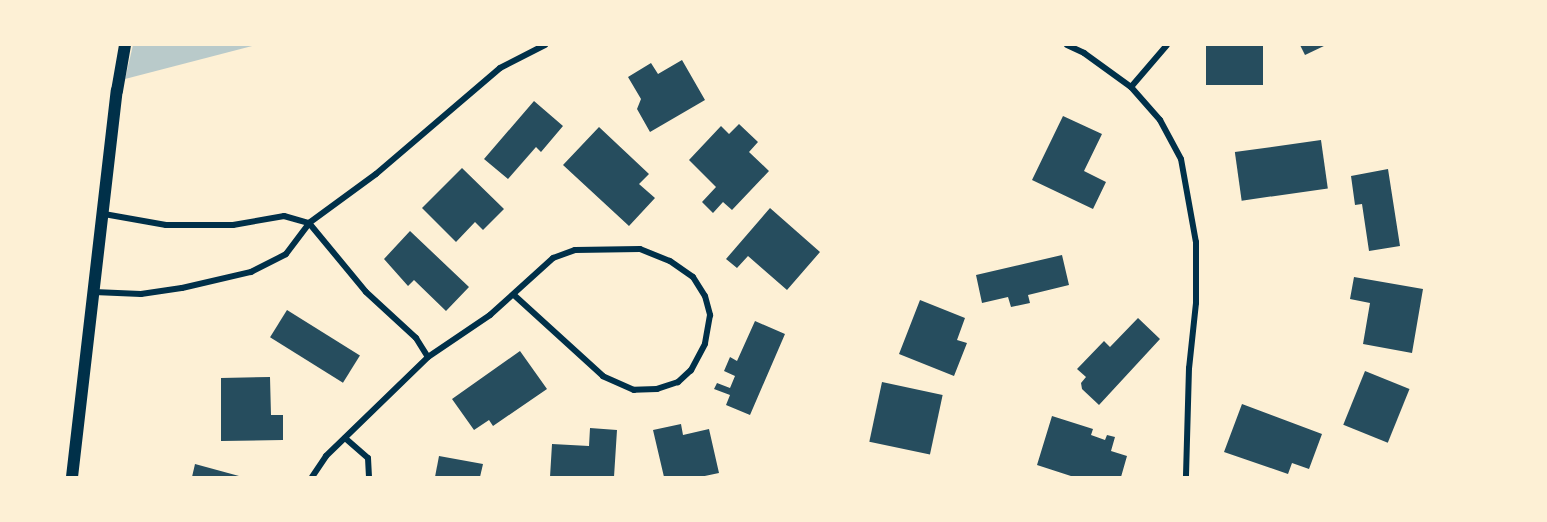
<!DOCTYPE html>
<style>
body{margin:0}
#map{position:relative;width:1547px;height:522px;overflow:hidden;background:#fdf0d5;font-family:"DM Sans",sans-serif}
div>[style]{position:absolute}
.green>*{inset:0;background:#b9caca}
.building>*{inset:0;background:#264d5e;transform-origin:0 0}
.minor>*{height:6px;margin:-3px;padding:0 3px;transform-origin:3px;border-radius:3px;background:#003049}
.secondary>*{height:12px;margin:-6px;padding:0 6px;transform-origin:6px;border-radius:6px;background:#003049}
span{translate:-50% -50%;white-space:nowrap;text-align:center;line-height:1.15;-webkit-text-stroke:4.5px #fdf0d5;paint-order:stroke}
.frame{position:absolute;inset:0;border:46px solid #fdf0d5;pointer-events:none}
</style>
<div id="map">
<div class="green">
<i style="clip-path:polygon(133px 45px,256px 45px,125px 79px)"></i>
</div>
<div class="building">
<i style="left:1206px;top:45px;width:57px;height:40px"></i>
<i style="clip-path:polygon(1300px 45px,1326px 45px,1305px 55px)"></i>
<i style="clip-path:polygon(682px 60px,705px 100px,650px 132px,637px 109px,641px 99px,628px 77px,651px 63px,658px 74px)"></i>
<i style="clip-path:polygon(534px 101px,563px 126px,541px 152px,536px 147px,508px 179px,484px 159px)"></i>
<i style="clip-path:polygon(1063px 116px,1102px 134px,1084px 171px,1106px 182px,1093px 209px,1032px 180px)"></i>
<i style="clip-path:polygon(739px 124px,758px 142px,749px 152px,769px 171px,732px 210px,723px 202px,713px 213px,702px 202px,716px 187px,689px 160px,721px 126px,729px 134px)"></i>
<i style="clip-path:polygon(599px 127px,649px 174px,639px 184px,655px 198px,629px 226px,563px 165px)"></i>
<i style="left:1321px;top:140px;width:49px;height:87px;rotate:82deg"></i>
<i style="clip-path:polygon(462px 168px,504px 209px,483px 230px,475px 222px,456px 242px,422px 208px)"></i>
<i style="clip-path:polygon(1388px 169px,1400px 246px,1369px 251px,1362px 204px,1355px 205px,1351px 176px)"></i>
<i style="clip-path:polygon(770px 208px,820px 252px,787px 290px,748px 256px,737px 268px,726px 259px)"></i>
<i style="clip-path:polygon(410px 231px,469px 287px,446px 311px,414px 280px,408px 286px,384px 259px)"></i>
<i style="clip-path:polygon(1062px 255px,1069px 285px,1028px 295px,1030px 303px,1011px 307px,1008px 297px,982px 303px,976px 275px)"></i>
<i style="clip-path:polygon(1354px 277px,1423px 289px,1412px 353px,1363px 344px,1370px 303px,1350px 299px)"></i>
<i style="clip-path:polygon(920px 300px,965px 318px,957px 340px,967px 343px,954px 376px,899px 354px)"></i>
<i style="left:287px;top:310px;width:86px;height:32px;rotate:32deg"></i>
<i style="clip-path:polygon(1138px 318px,1160px 339px,1099px 405px,1082px 389px,1081px 383px,1086px 377px,1077px 369px,1104px 341px,1110px 347px)"></i>
<i style="clip-path:polygon(755px 321px,785px 334px,750px 415px,726px 405px,730px 395px,714px 389px,717px 383px,730px 388px,735px 376px,724px 371px,730px 357px,737px 361px)"></i>
<i style="clip-path:polygon(520px 351px,547px 389px,493px 426px,489px 420px,474px 430px,452px 399px)"></i>
<i style="left:1365px;top:371px;width:48px;height:58px;rotate:22deg"></i>
<i style="clip-path:polygon(270px 377px,271px 415px,283px 415px,283px 440px,221px 441px,221px 378px)"></i>
<i style="left:882px;top:382px;width:62px;height:61px;rotate:12deg"></i>
<i style="clip-path:polygon(1242px 404px,1322px 434px,1309px 469px,1292px 463px,1288px 474px,1224px 452px)"></i>
<i style="clip-path:polygon(1052px 416px,1093px 429px,1091px 435px,1105px 440px,1107px 435px,1115px 437px,1111px 451px,1127px 456px,1121px 477px,1074px 477px,1037px 465px)"></i>
<i style="clip-path:polygon(681px 424px,683px 435px,709px 429px,719px 473px,700px 477px,664px 477px,653px 430px)"></i>
<i style="clip-path:polygon(590px 428px,617px 430px,614px 477px,550px 477px,552px 444px,589px 446px)"></i>
<i style="clip-path:polygon(439px 456px,483px 464px,480px 477px,435px 477px)"></i>
<i style="clip-path:polygon(195px 464px,239px 476px,239px 477px,192px 477px)"></i>
</div>
<div class="minor">
<i style="left:1067px;top:45px;width:19px;rotate:25deg"></i>
<i style="left:1084px;top:53px;width:58px;rotate:35.9deg"></i>
<i style="left:1131px;top:87px;width:44px;rotate:48.7deg"></i>
<i style="left:1160px;top:120px;width:44px;rotate:61.7deg"></i>
<i style="left:1181px;top:159px;width:84px;rotate:79.8deg"></i>
<i style="left:1196px;top:242px;width:61px;rotate:90deg"></i>
<i style="left:1196px;top:303px;width:65px;rotate:96.1deg"></i>
<i style="left:1189px;top:368px;width:109px;rotate:91.6deg"></i>
<i style="left:1131px;top:87px;width:55px;rotate:-49.4deg"></i>
<i style="left:104px;top:214px;width:63px;rotate:10.1deg"></i>
<i style="left:166px;top:225px;width:67px"></i>
<i style="left:233px;top:225px;width:52px;rotate:-10deg"></i>
<i style="left:284px;top:216px;width:26px;rotate:16deg"></i>
<i style="left:309px;top:223px;width:89px;rotate:50.4deg"></i>
<i style="left:366px;top:292px;width:68px;rotate:42.6deg"></i>
<i style="left:416px;top:338px;width:22px;rotate:58deg"></i>
<i style="left:94px;top:292px;width:47px;rotate:2.4deg"></i>
<i style="left:141px;top:294px;width:41px;rotate:-8.3deg"></i>
<i style="left:182px;top:288px;width:71px;rotate:-13.1deg"></i>
<i style="left:251px;top:272px;width:39px;rotate:-27deg"></i>
<i style="left:286px;top:254px;width:39px;rotate:-53deg"></i>
<i style="left:309px;top:223px;width:83px;rotate:-36.2deg"></i>
<i style="left:376px;top:174px;width:163px;rotate:-40.5deg"></i>
<i style="left:500px;top:68px;width:51px;rotate:-27.1deg"></i>
<i style="left:345px;top:438px;width:30px;rotate:41deg"></i>
<i style="left:368px;top:458px;width:19px;rotate:87deg"></i>
<i style="left:312px;top:477px;width:25px;rotate:-56deg"></i>
<i style="left:326px;top:456px;width:142px;rotate:-44.1deg"></i>
<i style="left:428px;top:357px;width:75px;rotate:-34.1deg"></i>
<i style="left:490px;top:315px;width:85px;rotate:-42.1deg"></i>
<i style="left:553px;top:258px;width:23px;rotate:-20deg"></i>
<i style="left:575px;top:250px;width:65px;rotate:-0.9deg"></i>
<i style="left:640px;top:249px;width:32px;rotate:22deg"></i>
<i style="left:670px;top:261px;width:28px;rotate:35deg"></i>
<i style="left:693px;top:277px;width:22px;rotate:58deg"></i>
<i style="left:705px;top:296px;width:20px;rotate:75deg"></i>
<i style="left:710px;top:315px;width:29px;rotate:100deg"></i>
<i style="left:705px;top:344px;width:30px;rotate:118deg"></i>
<i style="left:691px;top:370px;width:18px;rotate:137deg"></i>
<i style="left:678px;top:382px;width:22px;rotate:162deg"></i>
<i style="left:657px;top:389px;width:23px;rotate:178deg"></i>
<i style="left:634px;top:390px;width:34px;rotate:-156deg"></i>
<i style="left:603px;top:376px;width:120px;rotate:-137.7deg"></i>
</div>
<div class="secondary">
<i style="left:72px;top:477px;width:389px;rotate:-83.4deg"></i>
<i style="left:117px;top:91px;width:47px;rotate:-80.1deg"></i>
</div>
<div class="frame"></div>
</div>
